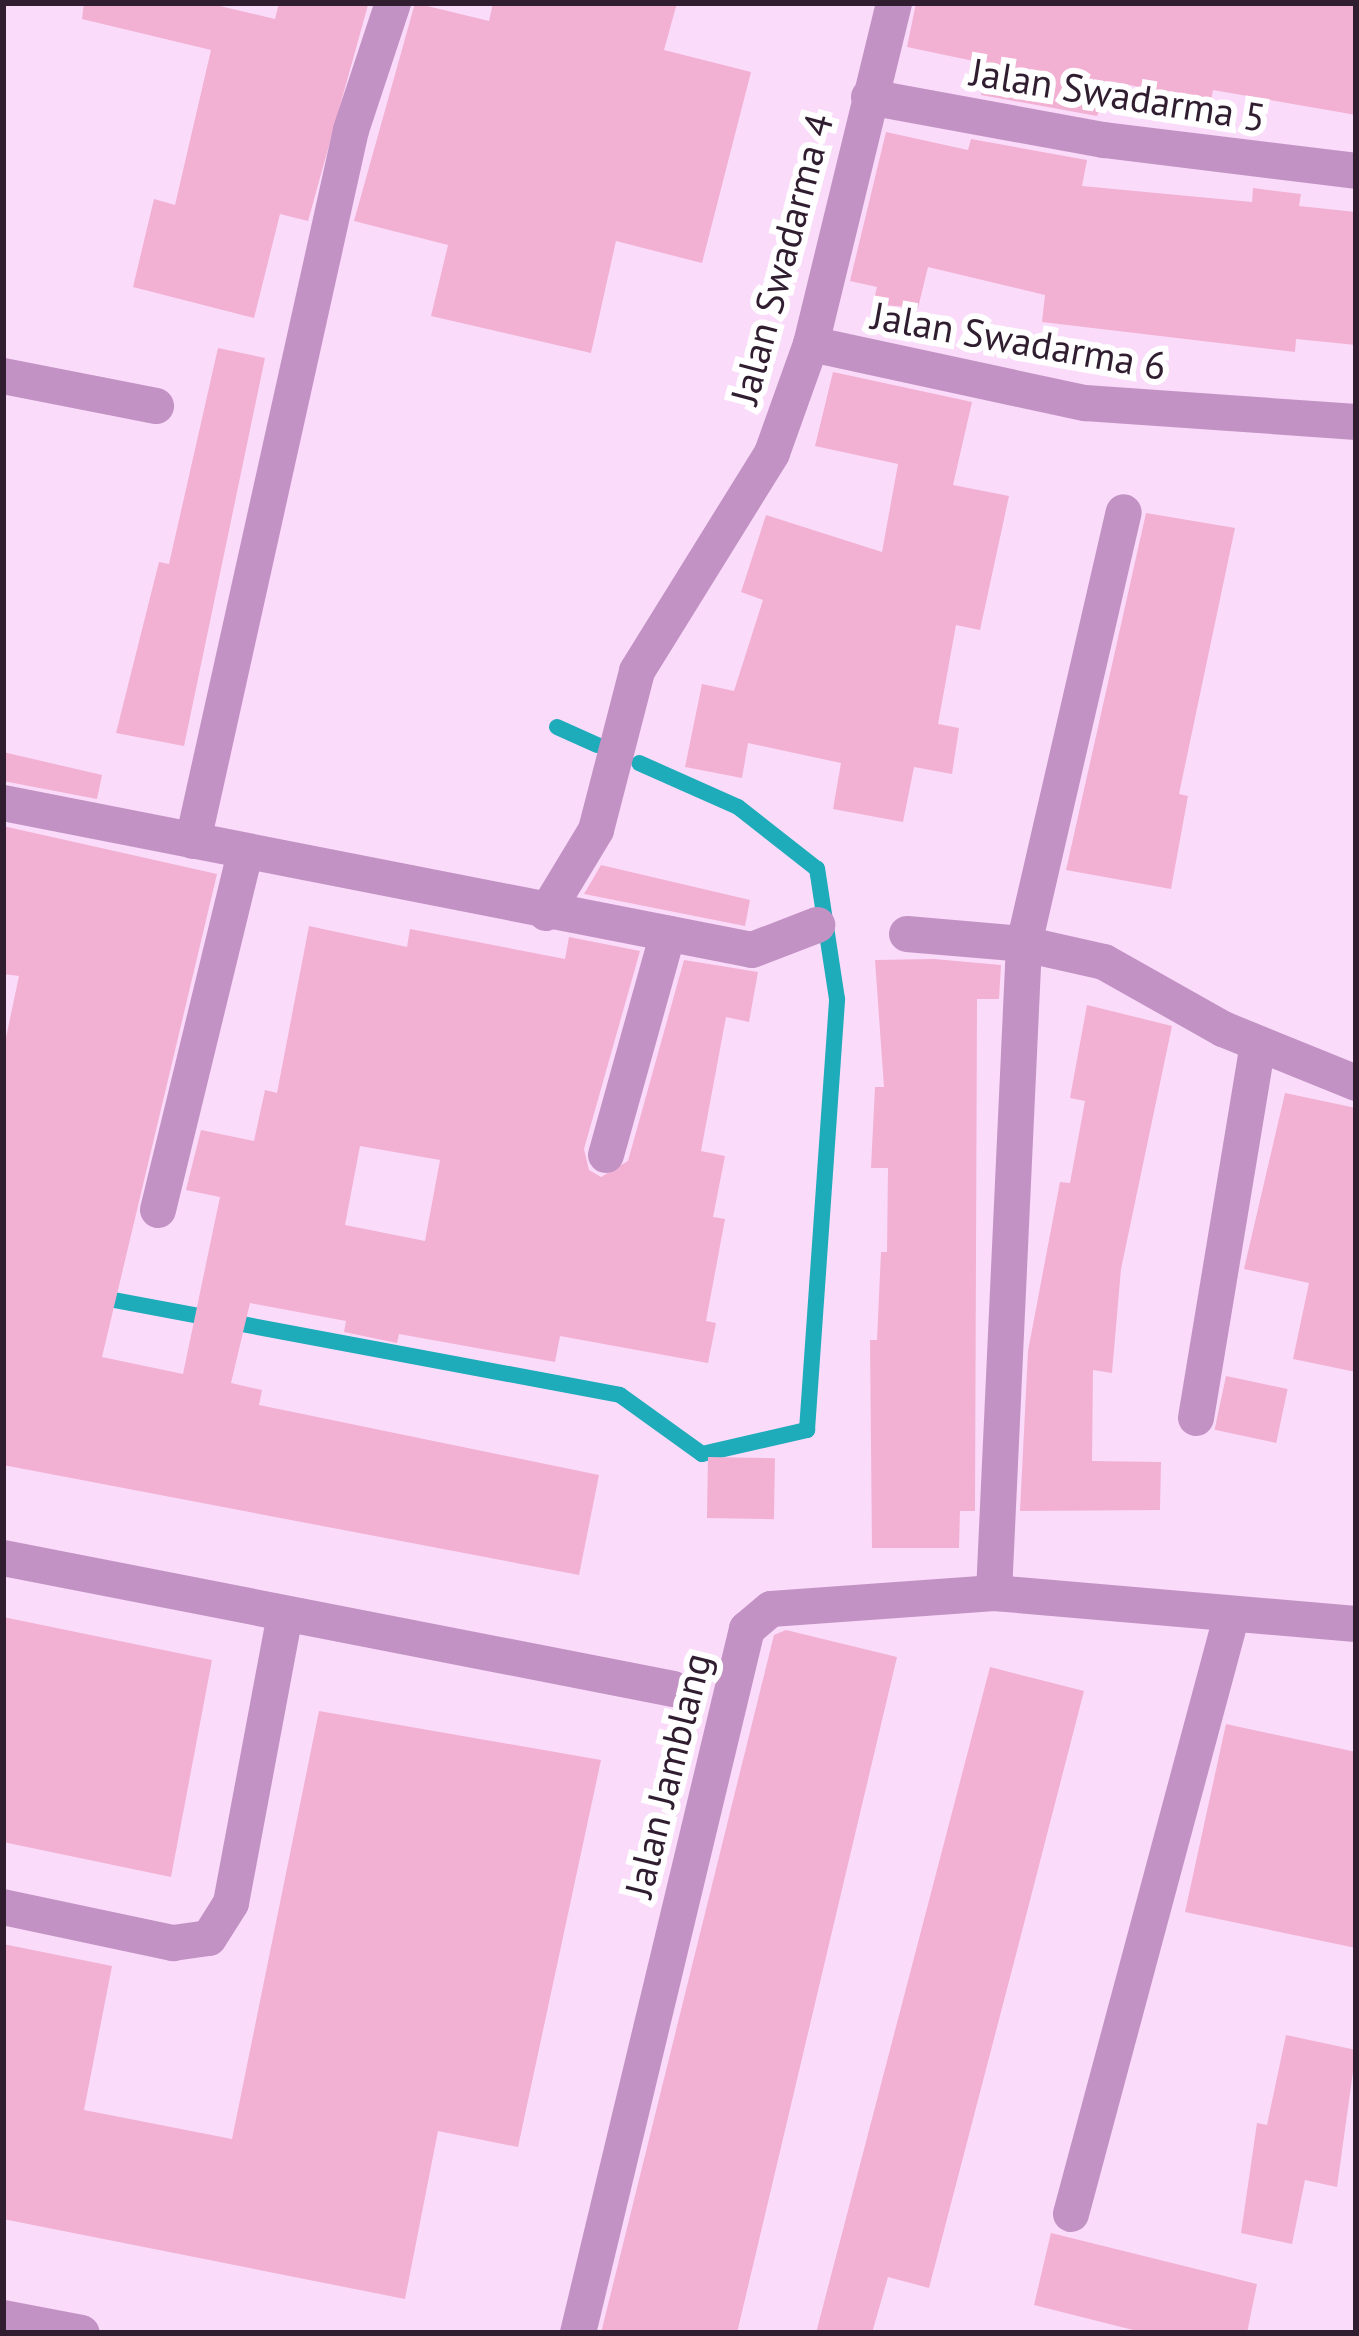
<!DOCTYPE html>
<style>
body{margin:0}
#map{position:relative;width:1359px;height:2336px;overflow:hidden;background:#fadbfa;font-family:"PT Sans",sans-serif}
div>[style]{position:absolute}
.stream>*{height:16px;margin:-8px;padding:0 8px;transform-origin:8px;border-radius:8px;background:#1eabba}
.building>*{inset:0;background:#f2b1d3;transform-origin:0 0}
.minor>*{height:36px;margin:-18px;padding:0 18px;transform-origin:18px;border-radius:18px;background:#c392c4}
span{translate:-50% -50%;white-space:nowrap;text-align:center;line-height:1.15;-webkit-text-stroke:12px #fff;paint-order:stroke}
.street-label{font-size:39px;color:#301d30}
.frame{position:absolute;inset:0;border:6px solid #301d30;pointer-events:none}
</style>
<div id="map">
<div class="stream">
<i style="left:557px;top:727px;width:44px;rotate:24.2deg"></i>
<i style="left:98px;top:1297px;width:531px;rotate:10.63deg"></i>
<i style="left:620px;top:1395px;width:101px;rotate:35.7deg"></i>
<i style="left:702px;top:1454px;width:108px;rotate:-12.9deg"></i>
<i style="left:807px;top:1430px;width:432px;rotate:-86deg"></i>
<i style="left:837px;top:999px;width:132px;rotate:-98.7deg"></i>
<i style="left:817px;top:869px;width:100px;rotate:-141.9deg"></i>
<i style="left:738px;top:807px;width:108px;rotate:-156deg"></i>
</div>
<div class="building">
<i style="clip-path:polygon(84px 3px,207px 3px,275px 19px,279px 3px,368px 5px,308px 221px,280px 214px,254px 318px,133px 287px,154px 199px,175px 205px,211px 50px,82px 19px)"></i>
<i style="clip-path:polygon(415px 3px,489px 21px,493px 3px,677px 3px,664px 50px,751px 72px,702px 263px,616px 241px,591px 353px,431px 316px,448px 245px,354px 221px)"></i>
<i style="clip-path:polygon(916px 3px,1356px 3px,1356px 115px,1213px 90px,1211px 102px,1110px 81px,1097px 116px,981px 95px,988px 64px,907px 47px)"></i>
<i style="clip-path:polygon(886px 132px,968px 150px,971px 139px,1087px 160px,1082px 186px,1252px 202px,1253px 188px,1301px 194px,1299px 206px,1356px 212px,1356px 345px,1296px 339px,1295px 352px,1042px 322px,1045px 295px,928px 267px,918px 308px,873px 304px,877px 287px,850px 281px)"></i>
<i style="clip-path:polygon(218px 348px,265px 358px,184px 746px,116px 733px,159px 562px,169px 564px)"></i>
<i style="clip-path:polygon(833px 372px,972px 402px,953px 485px,1009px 496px,980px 630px,956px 625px,938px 724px,959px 728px,952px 774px,914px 767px,903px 822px,833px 809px,841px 763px,748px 743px,742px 778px,685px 767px,702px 684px,734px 691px,763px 600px,741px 592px,766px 515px,882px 552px,898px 464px,815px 446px)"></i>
<i style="clip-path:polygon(1146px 513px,1235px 528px,1179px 794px,1188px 796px,1171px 889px,1066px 870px)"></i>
<i style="clip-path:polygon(3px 752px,102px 775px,97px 799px,3px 781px)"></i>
<i style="clip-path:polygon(evenodd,3px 826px,217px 874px,102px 1357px,183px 1374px,220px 1197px,186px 1190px,201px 1130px,254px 1141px,265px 1090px,277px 1093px,309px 926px,407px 947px,410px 929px,565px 959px,569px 937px,640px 951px,584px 1149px,589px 1170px,601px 1177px,628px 1161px,684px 960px,758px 972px,749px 1022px,726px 1017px,701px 1151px,725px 1156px,713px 1217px,725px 1219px,706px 1321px,716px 1323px,708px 1363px,560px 1336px,555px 1362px,399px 1334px,397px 1343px,344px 1332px,346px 1321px,250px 1303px,231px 1383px,262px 1390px,259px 1405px,599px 1475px,579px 1575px,3px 1465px,3px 1052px,19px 976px,3px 974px,3px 826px,360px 1146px,440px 1160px,425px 1241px,345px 1225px,360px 1146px)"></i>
<i style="clip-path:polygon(601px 865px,750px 900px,745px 926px,584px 894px)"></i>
<i style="clip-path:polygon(934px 959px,1001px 965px,999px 999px,977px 999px,975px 1511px,960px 1511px,959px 1548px,872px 1548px,870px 1340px,877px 1340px,881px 1252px,887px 1252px,888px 1168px,871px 1168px,875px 1087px,884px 1087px,875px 960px)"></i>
<i style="clip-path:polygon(1087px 1005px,1172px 1026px,1121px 1269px,1112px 1373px,1093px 1370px,1092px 1461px,1161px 1462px,1160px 1510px,1020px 1511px,1028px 1351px,1060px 1182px,1070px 1183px,1085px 1101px,1070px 1098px)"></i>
<i style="clip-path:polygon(1285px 1093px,1356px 1108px,1356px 1372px,1293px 1359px,1309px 1283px,1244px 1269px)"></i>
<i style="left:1226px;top:1376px;width:63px;height:55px;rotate:12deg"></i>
<i style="left:708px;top:1457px;width:67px;height:61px;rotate:1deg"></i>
<i style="clip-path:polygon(3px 1617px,212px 1660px,171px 1877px,3px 1842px)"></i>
<i style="clip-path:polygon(786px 1630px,897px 1657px,737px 2333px,601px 2333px,774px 1635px)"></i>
<i style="clip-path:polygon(990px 1667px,1084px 1691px,1020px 1939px,929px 2288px,888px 2277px,872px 2333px,816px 2333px)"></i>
<i style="clip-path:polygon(319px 1711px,601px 1760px,518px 2147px,438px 2131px,405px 2299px,3px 2219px,3px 1944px,112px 1966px,84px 2110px,232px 2139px)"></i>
<i style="clip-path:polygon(1226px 1724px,1356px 1752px,1356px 1948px,1185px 1912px)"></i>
<i style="clip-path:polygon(1286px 2035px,1356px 2050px,1337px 2187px,1305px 2180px,1292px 2244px,1241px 2233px,1257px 2123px,1267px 2125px)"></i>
<i style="clip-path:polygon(1051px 2233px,1257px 2284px,1247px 2333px,1145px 2333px,1034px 2305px)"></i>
</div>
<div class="minor">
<i style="left:869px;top:97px;width:239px;rotate:10.4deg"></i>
<i style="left:1104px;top:140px;width:254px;rotate:7deg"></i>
<i style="left:811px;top:344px;width:280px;rotate:12.2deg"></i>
<i style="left:1085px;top:403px;width:272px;rotate:4deg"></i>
<i style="left:3px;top:376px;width:156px;rotate:11.1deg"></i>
<i style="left:3px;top:803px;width:763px;rotate:11.1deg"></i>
<i style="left:752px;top:950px;width:70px;rotate:-21deg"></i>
<i style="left:193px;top:841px;width:728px;rotate:-77.47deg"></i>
<i style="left:351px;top:130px;width:134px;rotate:-71.7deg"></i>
<i style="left:546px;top:913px;width:97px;rotate:-58.9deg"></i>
<i style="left:596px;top:830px;width:164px;rotate:-75.5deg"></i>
<i style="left:637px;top:671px;width:256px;rotate:-58.2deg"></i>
<i style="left:772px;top:453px;width:116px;rotate:-70.3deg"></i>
<i style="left:811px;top:344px;width:351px;rotate:-76.3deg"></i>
<i style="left:907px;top:934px;width:117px;rotate:4.9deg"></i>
<i style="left:1024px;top:944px;width:82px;rotate:12.7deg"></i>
<i style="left:1104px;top:962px;width:137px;rotate:29.4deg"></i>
<i style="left:1223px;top:1029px;width:144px;rotate:22.1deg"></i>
<i style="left:606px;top:1155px;width:230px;rotate:-74.4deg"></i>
<i style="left:158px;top:1210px;width:366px;rotate:-76.3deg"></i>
<i style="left:1196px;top:1418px;width:378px;rotate:-80.6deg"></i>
<i style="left:3px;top:1558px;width:683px;rotate:11.06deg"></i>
<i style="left:994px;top:1593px;width:650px;rotate:-87.35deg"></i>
<i style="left:1024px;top:944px;width:443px;rotate:-77deg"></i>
<i style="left:3px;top:1907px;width:174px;rotate:12deg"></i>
<i style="left:173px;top:1943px;width:36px;rotate:-8deg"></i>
<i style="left:209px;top:1938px;width:41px;rotate:-57.8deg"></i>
<i style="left:231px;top:1903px;width:293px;rotate:-79.4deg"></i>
<i style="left:1071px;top:2214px;width:621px;rotate:-74.98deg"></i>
<i style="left:3px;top:2318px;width:80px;rotate:10.8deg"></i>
<i style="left:578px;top:2333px;width:724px;rotate:-76.5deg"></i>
<i style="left:747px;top:1629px;width:31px;rotate:-40deg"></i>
<i style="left:771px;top:1609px;width:224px;rotate:-4.1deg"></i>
<i style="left:994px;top:1593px;width:363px;rotate:4.9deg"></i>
</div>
<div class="street-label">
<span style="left:1118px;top:95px;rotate:9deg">Jalan Swadarma 5</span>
<span style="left:782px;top:259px;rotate:-75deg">Jalan Swadarma 4</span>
<span style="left:1019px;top:341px;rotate:10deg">Jalan Swadarma 6</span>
<span style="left:668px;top:1775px;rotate:-76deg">Jalan Jamblang</span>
</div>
<div class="frame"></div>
</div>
